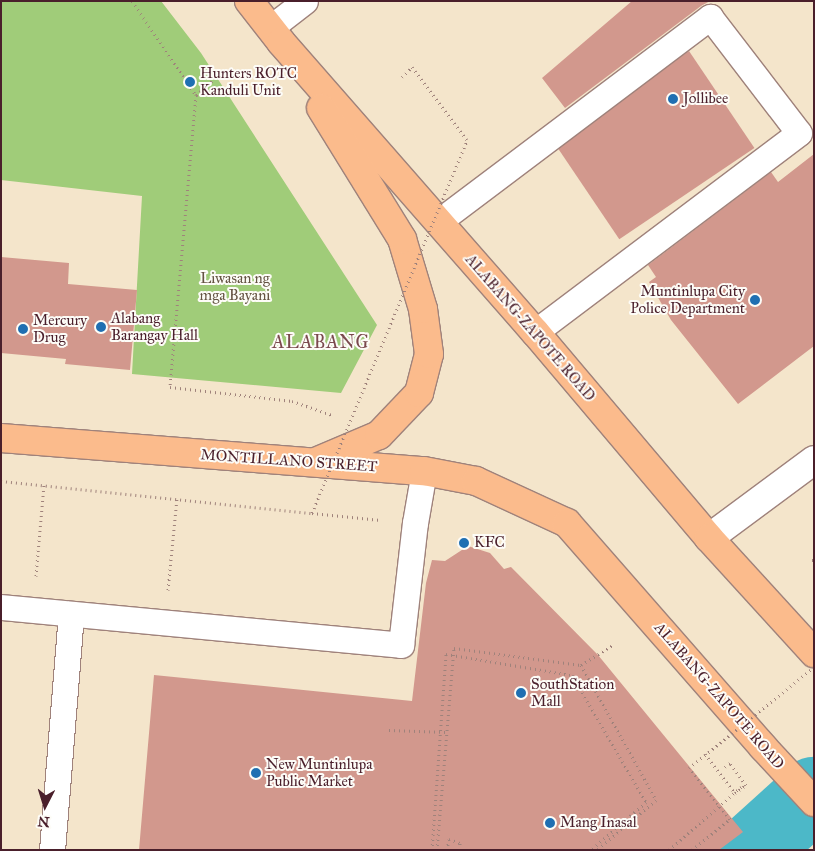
<!DOCTYPE html>
<style>
body{margin:0}
#map{position:relative;width:815px;height:851px;overflow:hidden;background:#f4e5cb;font-family:"IM FELL Great Primer",serif}
div>[style]{position:absolute}
.green>*{inset:0;background:#a0cc79}
.river>*{height:74px;margin:-37px;padding:0 37px;transform-origin:37px;border-radius:37px;background:#4cb8c8}
.building>*{inset:0;background:#d2988d;transform-origin:0 0}
.path>*{height:3px;margin-top:-1.5px;transform-origin:0;background:repeating-linear-gradient(90deg,#9f827b 0 1px,transparent 0 5px)}
.roads{filter:drop-shadow(1px 0 #9f827b) drop-shadow(-1px 0 #9f827b) drop-shadow(0 1px #9f827b) drop-shadow(0 -1px #9f827b)}
.service>*{height:25px;margin:-12.5px;padding:0 12.5px;transform-origin:12.5px;border-radius:12.5px;background:#fff}
.minor>*{height:28px;margin:-14px;padding:0 14px;transform-origin:14px;border-radius:14px;background:#fff}
.trunk>*{height:28px;margin:-14px;padding:0 14px;transform-origin:14px;border-radius:14px;background:#fbbb8c}
.path-bridge>*{height:3px;margin-top:-1.5px;transform-origin:0;background:repeating-linear-gradient(90deg,#9f827b 0 1px,transparent 0 5px)}
.dots>*{width:14px;height:14px;translate:-50% -50%;box-sizing:border-box;border:2px solid #fdfcf7;border-radius:50%}
span{translate:-50% -50%;white-space:nowrap;text-align:center;line-height:1.15;-webkit-text-stroke:4px #fdfcf7;paint-order:stroke}
.poi-label{font-size:15px;color:#4a1f2b}
.left{translate:0 -50%;text-align:left}
.right{translate:-100% -50%;text-align:right}
.park-label{font-size:15px;color:#645342}
.street-label{font-size:15px;color:#4a1f2b}
.quarter-label{font-size:18px;color:#7a494d;letter-spacing:1px}
.frame{position:absolute;inset:0;border:2px solid #4a1f2b;pointer-events:none}
.north{position:absolute;left:20px;top:781px;width:50px;height:50px;-webkit-text-stroke:4px #fdfcf7;paint-order:stroke;rotate:185deg;font-size:14px;font-weight:700;line-height:20px;text-align:center;color:#4a1f2b}
.north::after{content:'';display:block;margin:auto;width:18px;height:22px;background:#4a1f2b;clip-path:polygon(50% 0,100% 100%,50% 72%,0 100%)}
</style>
<div id="map">
<div class="green">
<i style="clip-path:polygon(1px 1px,161px 1px,201px 53px,377px 325px,341px 393px,132px 374px,142px 196px,1px 180px)"></i>
</div>
<div class="river">
<i style="left:752px;top:850px;width:84px;rotate:-42.1deg"></i>
</div>
<div class="building">
<i style="clip-path:polygon(632px 1px,710px 1px,701px 6px,565px 108px,542px 78px)"></i>
<i style="left:689px;top:51px;width:117px;height:163px;rotate:56deg"></i>
<i style="clip-path:polygon(814px 154px,814px 346px,738px 404px,671px 320px,649px 282px,656px 277px,648px 265px,771px 172px,778px 182px)"></i>
<i style="clip-path:polygon(1px 257px,69px 263px,68px 284px,137px 290px,130px 370px,65px 364px,66px 359px,1px 353px)"></i>
<i style="clip-path:polygon(468px 546px,490px 553px,504px 569px,511px 567px,598px 655px,743px 832px,719px 850px,139px 850px,154px 675px,412px 701px,426px 583px,432px 560px,445px 561px)"></i>
</div>
<div class="path">
<i style="left:132px;top:1px;width:114px;rotate:55.8deg"></i>
<i style="left:223px;top:71px;width:36px;rotate:138deg"></i>
<i style="left:196px;top:95px;width:293px;rotate:95.1deg"></i>
<i style="left:170px;top:387px;width:123px;rotate:6.5deg"></i>
<i style="left:292px;top:401px;width:42px;rotate:19.3deg"></i>
<i style="left:402px;top:77px;width:14px;rotate:-45deg"></i>
<i style="left:412px;top:67px;width:91px;rotate:53deg"></i>
<i style="left:312px;top:513px;width:69px;rotate:5.8deg"></i>
<i style="left:812px;top:560px;width:2px"></i>
<i style="left:36px;top:576px;width:91px;rotate:-85deg"></i>
<i style="left:168px;top:590px;width:91px;rotate:-84.4deg"></i>
<i style="left:581px;top:665px;width:39px;rotate:-32deg"></i>
<i style="left:389px;top:730px;width:58px;rotate:2deg"></i>
<i style="left:725px;top:767px;width:3px;rotate:-45deg"></i>
<i style="left:432px;top:850px;width:196px;rotate:-85.9deg"></i>
<i style="left:446px;top:654px;width:128px;rotate:9.5deg"></i>
<i style="left:572px;top:675px;width:147px;rotate:59.8deg"></i>
<i style="left:646px;top:802px;width:73px;rotate:138.9deg"></i>
<i style="left:437px;top:850px;width:203px;rotate:-85.2deg"></i>
<i style="left:454px;top:648px;width:128px;rotate:7.6deg"></i>
<i style="left:581px;top:665px;width:154px;rotate:60.9deg"></i>
<i style="left:656px;top:800px;width:77px;rotate:139.7deg"></i>
<i style="left:447px;top:850px;width:11px;rotate:-80deg"></i>
<i style="left:449px;top:839px;width:12px;rotate:20deg"></i>
<i style="left:460px;top:843px;width:7px;rotate:90deg"></i>
<i style="left:669px;top:850px;width:96px;rotate:-41.2deg"></i>
</div>
<div class="roads">
<div class="service">
<i style="left:270px;top:28px;width:44px;rotate:-37.6deg"></i>
<i style="left:438px;top:222px;width:341px;rotate:-37deg"></i>
<i style="left:710px;top:17px;width:146px;rotate:52.5deg"></i>
<i style="left:799px;top:133px;width:331px;rotate:143deg"></i>
<i style="left:1px;top:607px;width:402px;rotate:5.4deg"></i>
<i style="left:401px;top:645px;width:123px;rotate:-83.5deg"></i>
<i style="left:415px;top:523px;width:53px;rotate:-80.2deg"></i>
<i style="left:52px;top:850px;width:237px;rotate:-85.4deg"></i>
</div>
<div class="minor">
<i style="left:709px;top:538px;width:131px;rotate:-36.6deg"></i>
</div>
<div class="trunk">
<i style="left:249px;top:1px;width:52px;rotate:52deg"></i>
<i style="left:281px;top:42px;width:386px;rotate:48.8deg"></i>
<i style="left:535px;top:332px;width:270px;rotate:49.8deg"></i>
<i style="left:709px;top:538px;width:156px;rotate:47.6deg"></i>
<i style="left:1px;top:438px;width:424px;rotate:4.5deg"></i>
<i style="left:424px;top:471px;width:53px;rotate:10.9deg"></i>
<i style="left:476px;top:481px;width:100px;rotate:24.8deg"></i>
<i style="left:567px;top:523px;width:298px;rotate:48.8deg"></i>
<i style="left:763px;top:747px;width:75px;rotate:47.2deg"></i>
<i style="left:318px;top:461px;width:66px;rotate:-23.1deg"></i>
<i style="left:379px;top:435px;width:58px;rotate:-46.4deg"></i>
<i style="left:419px;top:393px;width:40px;rotate:-75.6deg"></i>
<i style="left:429px;top:354px;width:45px;rotate:-97.6deg"></i>
<i style="left:423px;top:309px;width:73px;rotate:-106.7deg"></i>
<i style="left:402px;top:239px;width:154px;rotate:-121.7deg"></i>
</div>
</div>
<div class="path-bridge">
<i style="left:1px;top:481px;width:313px;rotate:5.9deg"></i>
<i style="left:312px;top:513px;width:404px;rotate:-67.4deg"></i>
<i style="left:705px;top:754px;width:49px;rotate:52.4deg"></i>
<i style="left:735px;top:793px;width:14px;rotate:-36deg"></i>
<i style="left:746px;top:785px;width:27px;rotate:-126deg"></i>
<i style="left:730px;top:763px;width:4px;rotate:146deg"></i>
<i style="left:692px;top:850px;width:49px;rotate:-39.2deg"></i>
<i style="left:730px;top:819px;width:65px;rotate:-128.8deg"></i>
<i style="left:689px;top:768px;width:161px;rotate:-38.9deg"></i>
</div>
<div class="dots">
<i style="left:190px;top:82px;background:#1f6fb2"></i>
<i style="left:673px;top:99px;background:#1f6fb2"></i>
<i style="left:755px;top:300px;background:#1f6fb2"></i>
<i style="left:101px;top:327px;background:#1f6fb2"></i>
<i style="left:23px;top:329px;background:#1f6fb2"></i>
<i style="left:464px;top:543px;background:#1f6fb2"></i>
<i style="left:521px;top:693px;background:#1f6fb2"></i>
<i style="left:256px;top:773px;background:#1f6fb2"></i>
<i style="left:550px;top:823px;background:#1f6fb2"></i>
</div>
<div class="poi-label">
<span class="left" style="left:200px;top:82px">Hunters ROTC<br>Kanduli Unit</span>
<span class="left" style="left:683px;top:99px">Jollibee</span>
<span class="right" style="left:745px;top:300px">Muntinlupa City<br>Police Department</span>
<span class="left" style="left:111px;top:327px">Alabang<br>Barangay Hall</span>
<span class="left" style="left:33px;top:329px">Mercury<br>Drug</span>
<span class="left" style="left:474px;top:543px">KFC</span>
<span class="left" style="left:531px;top:693px">SouthStation<br>Mall</span>
<span class="left" style="left:266px;top:773px">New Muntinlupa<br>Public Market</span>
<span class="left" style="left:560px;top:823px">Mang Inasal</span>
</div>
<div class="park-label">
<span style="left:235px;top:287px">Liwasan ng<br>mga Bayani</span>
</div>
<div class="street-label">
<span style="left:530px;top:328px;rotate:49deg">ALABANG-ZAPOTE ROAD</span>
<span style="left:289px;top:461px;rotate:4deg">MONTILLANO STREET</span>
<span style="left:719px;top:696px;rotate:49deg">ALABANG-ZAPOTE ROAD</span>
</div>
<div class="quarter-label">
<span style="left:321px;top:342px">ALABANG</span>
</div>
<div class="frame"></div>
<div class="north">N</div>
</div>
